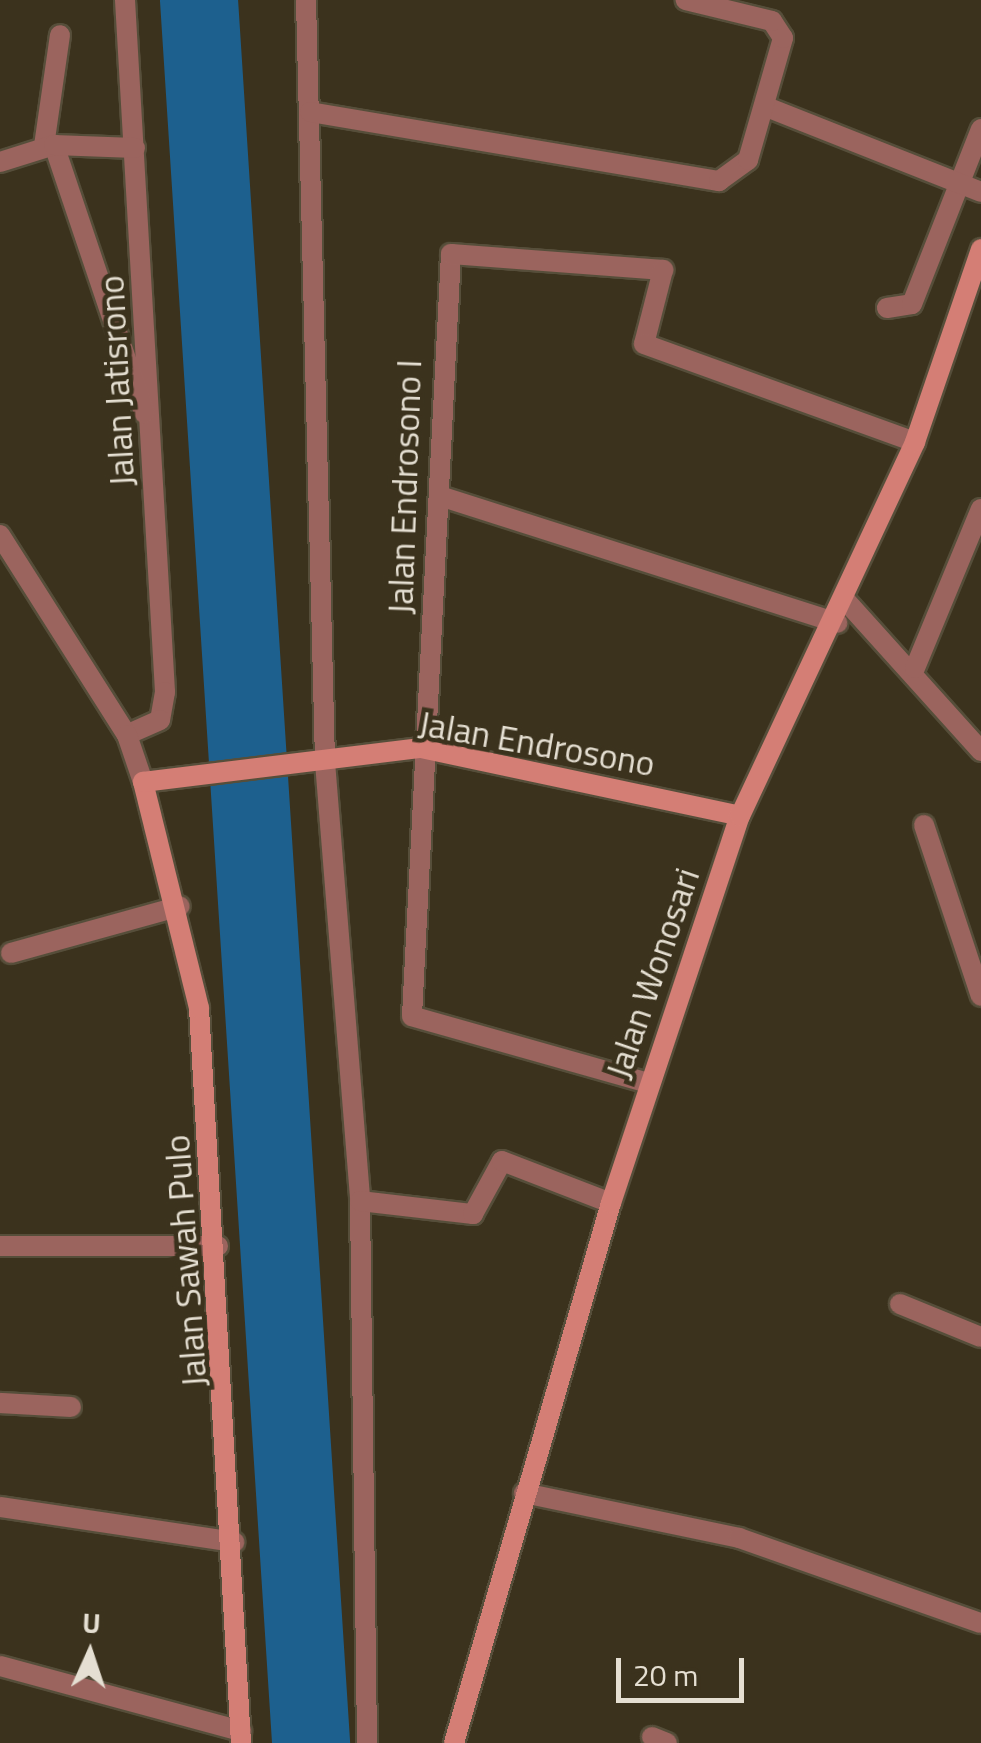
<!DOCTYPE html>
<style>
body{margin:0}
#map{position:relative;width:981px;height:1743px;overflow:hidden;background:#3b321d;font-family:"Titillium Web",sans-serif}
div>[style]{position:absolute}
.river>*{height:78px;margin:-39px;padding:0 39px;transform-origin:39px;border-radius:39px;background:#1d608e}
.roads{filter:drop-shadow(2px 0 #564e3a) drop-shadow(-2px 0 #564e3a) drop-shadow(0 2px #564e3a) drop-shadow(0 -2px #564e3a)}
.lane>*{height:20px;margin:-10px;padding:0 10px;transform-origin:10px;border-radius:10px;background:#9b645e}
.street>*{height:20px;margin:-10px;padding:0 10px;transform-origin:10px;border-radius:10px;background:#9b645e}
.secondary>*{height:20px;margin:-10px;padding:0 10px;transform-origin:10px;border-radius:10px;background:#d47e75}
span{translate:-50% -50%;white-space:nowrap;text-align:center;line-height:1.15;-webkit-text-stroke:9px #3b321d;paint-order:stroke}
.street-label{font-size:35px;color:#e5dfd2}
.north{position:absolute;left:40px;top:1603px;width:100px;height:100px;-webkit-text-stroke:8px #3b321d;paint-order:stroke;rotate:3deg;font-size:28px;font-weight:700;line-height:40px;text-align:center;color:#e5dfd2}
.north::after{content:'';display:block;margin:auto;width:35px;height:45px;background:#e5dfd2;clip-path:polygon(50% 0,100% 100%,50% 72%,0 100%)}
.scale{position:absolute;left:616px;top:1658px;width:128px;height:45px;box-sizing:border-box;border:5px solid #e5dfd2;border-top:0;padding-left:12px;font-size:30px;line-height:35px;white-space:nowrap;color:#e5dfd2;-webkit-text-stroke:8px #3b321d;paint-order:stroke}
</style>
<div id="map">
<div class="river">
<i style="left:199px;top:0;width:1747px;rotate:86.32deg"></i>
</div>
<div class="roads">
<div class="lane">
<i style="left:887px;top:308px;width:25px;rotate:-9deg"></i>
<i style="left:912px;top:304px;width:188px;rotate:-68.5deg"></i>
<i style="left:11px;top:953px;width:175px;rotate:-15.5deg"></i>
</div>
<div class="street">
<i style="left:125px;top:0;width:693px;rotate:86.69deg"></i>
<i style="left:165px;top:692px;width:28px;rotate:100deg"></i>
<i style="left:160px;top:720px;width:36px;rotate:156deg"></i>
<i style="left:306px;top:0;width:762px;rotate:88.57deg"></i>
<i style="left:325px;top:762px;width:440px;rotate:85.4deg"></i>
<i style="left:360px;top:1201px;width:542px;rotate:89.26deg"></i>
<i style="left:764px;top:106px;width:233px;rotate:21.6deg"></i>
<i style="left:310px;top:112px;width:415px;rotate:9.6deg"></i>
<i style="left:719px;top:181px;width:36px;rotate:-36deg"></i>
<i style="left:748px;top:160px;width:127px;rotate:-74deg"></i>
<i style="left:783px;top:38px;width:20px;rotate:-123deg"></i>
<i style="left:772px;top:21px;width:89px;rotate:-166.3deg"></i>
<i style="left:54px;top:145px;width:283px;rotate:71.4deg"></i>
<i style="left:44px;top:146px;width:112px;rotate:-81.8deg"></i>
<i style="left:0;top:162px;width:57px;rotate:-17.5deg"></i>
<i style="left:54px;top:145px;width:81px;rotate:2.1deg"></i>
<i style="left:443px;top:497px;width:414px;rotate:17.7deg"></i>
<i style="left:0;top:535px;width:237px;rotate:57.6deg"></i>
<i style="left:127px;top:735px;width:50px;rotate:71.2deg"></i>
<i style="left:846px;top:601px;width:202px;rotate:48deg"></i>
<i style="left:915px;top:668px;width:172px;rotate:-67.5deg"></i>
<i style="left:924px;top:825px;width:180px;rotate:71.6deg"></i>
<i style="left:648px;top:1083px;width:245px;rotate:-164.2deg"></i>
<i style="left:412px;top:1016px;width:763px;rotate:-87.07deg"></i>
<i style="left:451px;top:254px;width:213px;rotate:4.3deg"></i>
<i style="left:663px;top:270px;width:76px;rotate:104.4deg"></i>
<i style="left:644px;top:344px;width:288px;rotate:19.9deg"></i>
<i style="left:360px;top:1201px;width:114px;rotate:6.6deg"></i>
<i style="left:473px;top:1214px;width:60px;rotate:-61.3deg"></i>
<i style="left:502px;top:1161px;width:117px;rotate:21.1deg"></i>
<i style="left:0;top:1246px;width:218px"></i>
<i style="left:900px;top:1304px;width:87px;rotate:22.2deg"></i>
<i style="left:0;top:1403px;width:71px;rotate:3.2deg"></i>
<i style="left:524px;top:1493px;width:220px;rotate:11.8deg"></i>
<i style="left:739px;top:1538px;width:256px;rotate:19.4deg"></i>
<i style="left:0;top:1507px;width:237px;rotate:8.5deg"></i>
<i style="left:0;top:1666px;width:250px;rotate:15.1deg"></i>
<i style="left:652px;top:1737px;width:16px;rotate:22deg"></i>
</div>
<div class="secondary">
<i style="left:241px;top:1743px;width:736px;rotate:-93.27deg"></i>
<i style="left:199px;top:1008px;width:233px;rotate:-103.9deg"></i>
<i style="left:143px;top:782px;width:280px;rotate:-7deg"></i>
<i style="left:421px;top:748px;width:326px;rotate:12deg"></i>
<i style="left:454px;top:1743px;width:562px;rotate:-73.79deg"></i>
<i style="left:611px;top:1203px;width:408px;rotate:-71.6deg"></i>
<i style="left:740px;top:816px;width:413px;rotate:-64.9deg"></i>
<i style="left:915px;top:442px;width:204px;rotate:-71.1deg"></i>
</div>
</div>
<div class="street-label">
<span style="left:116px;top:381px;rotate:-93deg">Jalan Jatisrono</span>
<span style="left:404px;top:487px;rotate:-88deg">Jalan Endrosono I</span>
<span style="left:537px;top:743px;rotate:10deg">Jalan Endrosono</span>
<span style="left:652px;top:973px;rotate:-71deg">Jalan Wonosari</span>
<span style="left:185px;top:1261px;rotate:-94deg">Jalan Sawah Pulo</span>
</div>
<div class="north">U</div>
<div class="scale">20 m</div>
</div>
